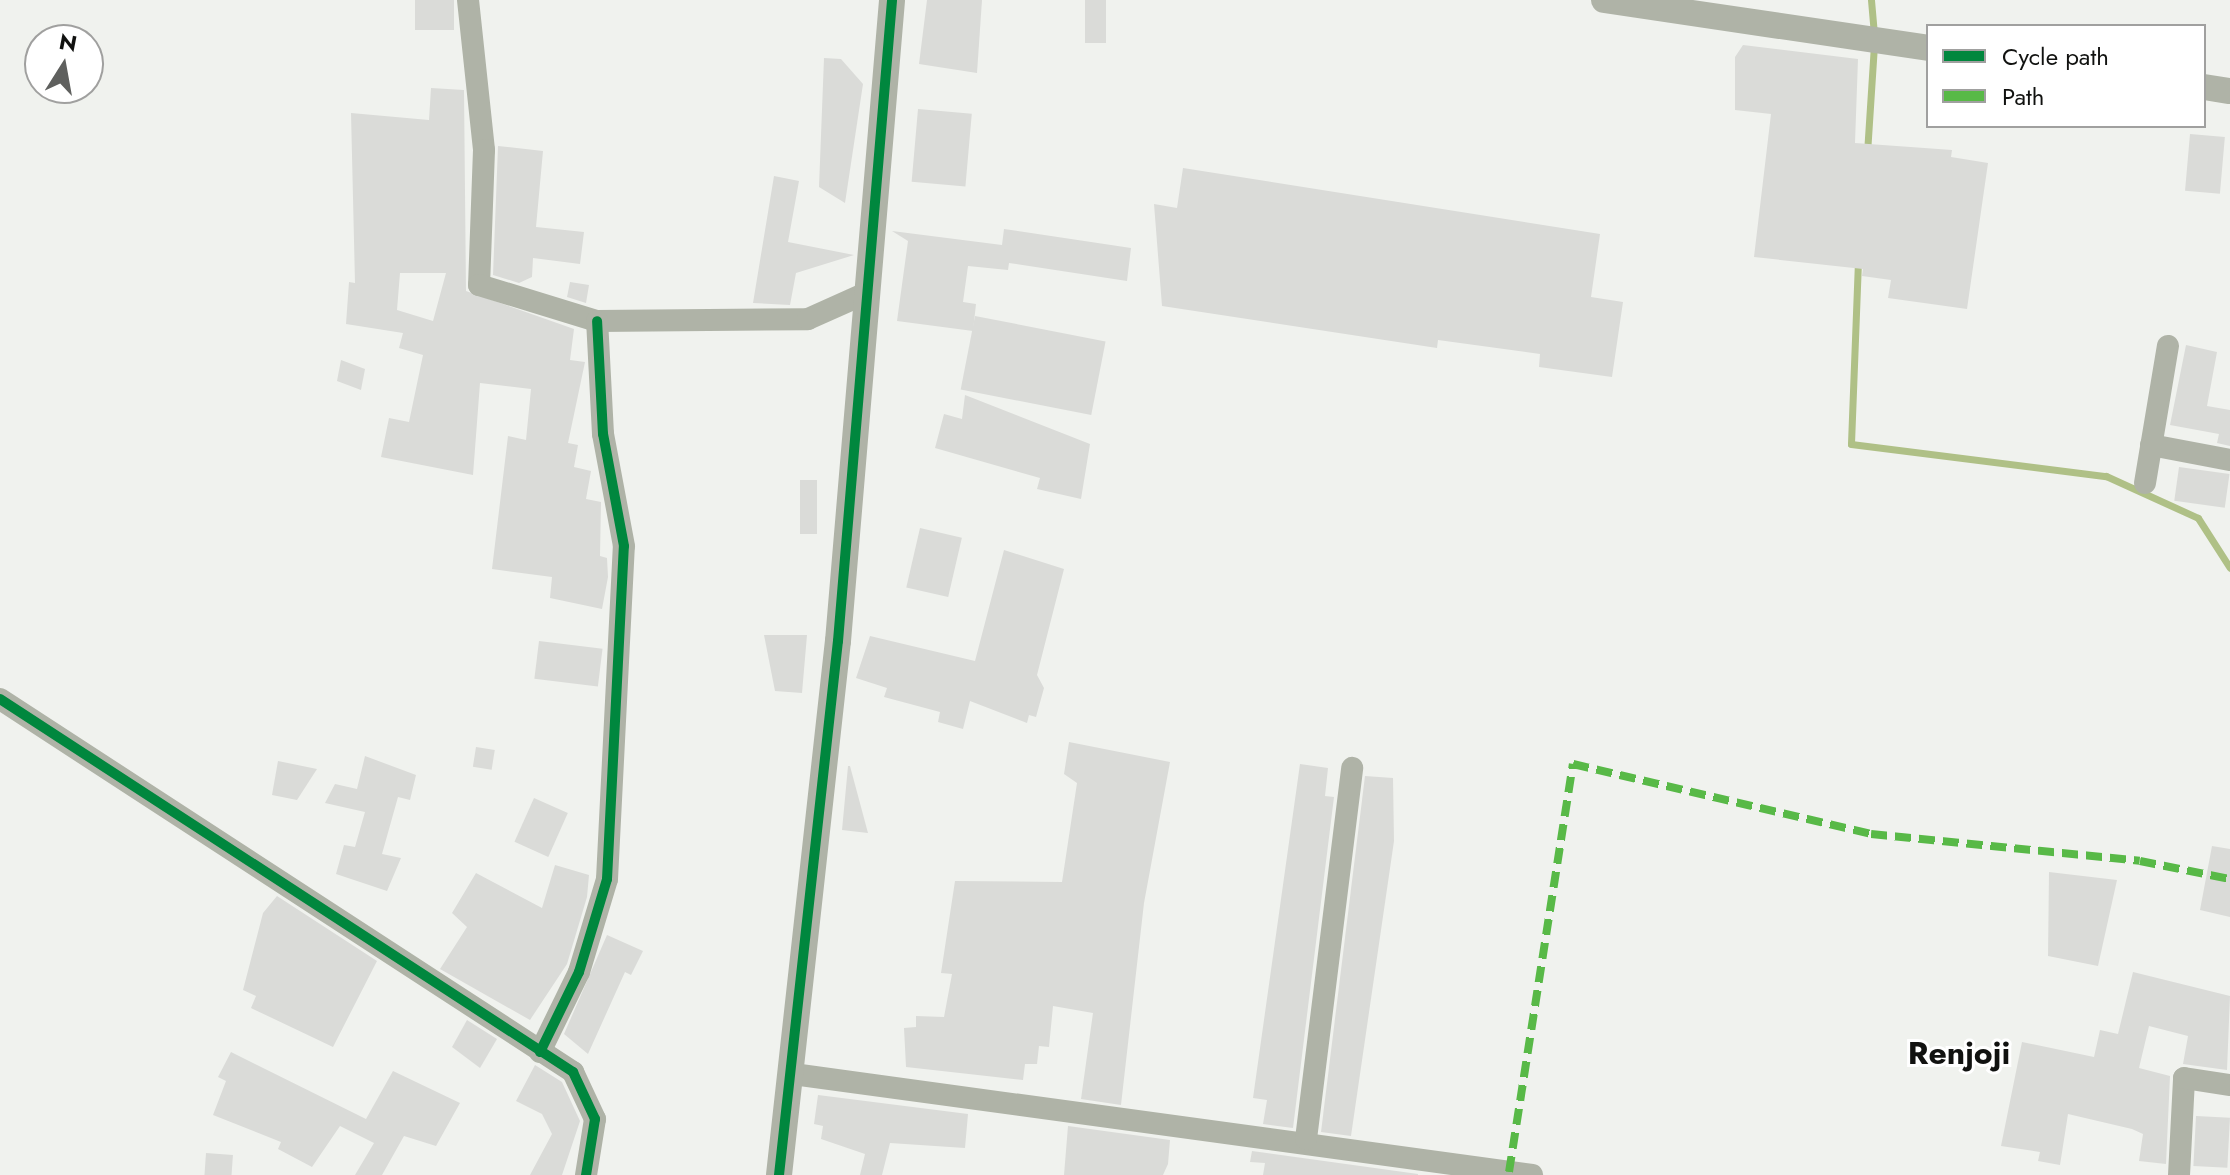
<!DOCTYPE html>
<style>
body{margin:0}
#map{position:relative;width:2230px;height:1175px;overflow:hidden;background:#f0f2ee;font-family:Jost,sans-serif}
div>[style]{position:absolute}
.stream>*{height:7px;margin:-3.5px;padding:0 3.5px;transform-origin:3.5px;border-radius:3.5px;background:#afc086}
.building>*{inset:0;background:#dadbd8;transform-origin:0 0}
.minor>*{height:22px;margin:-11px;padding:0 11px;transform-origin:11px;border-radius:11px;background:#afb3a7}
.tertiary>*{height:26px;margin:-13px;padding:0 13px;transform-origin:13px;border-radius:13px;background:#afb3a7}
.quiet>*{height:8px;margin-top:-4px;transform-origin:0;background:repeating-linear-gradient(90deg,#58b947 0 16px,transparent 0 24px)}
.cycleway>*{height:10px;margin:-5px;padding:0 5px;transform-origin:5px;border-radius:5px;background:#00873e}
span{translate:-50% -50%;white-space:nowrap;text-align:center;line-height:1.15;-webkit-text-stroke:6px #fff;paint-order:stroke}
.quarter-label{font-size:32px;color:#111210;font-weight:700}
.legend{position:absolute;left:1926px;top:24px;width:280px;height:104px;box-sizing:border-box;background:#fff;border:2px solid #a0a09f;margin:0;padding:10px 14px;list-style:none;font-size:24px;color:#111210}
.legend li{display:flex;align-items:center;gap:16px;height:40px}
.legend b{width:40px;border:2px solid #a0a09f}
.north{position:absolute;left:24px;top:24px;width:80px;height:80px;box-sizing:border-box;background:#fff;border:2px solid #a0a09f;border-radius:50%;rotate:11deg;font-size:22px;font-weight:700;line-height:32px;text-align:center;color:#111210}
.north::after{content:'';display:block;margin:auto;width:28px;height:36px;background:#5f605e;clip-path:polygon(50% 0,100% 100%,50% 72%,0 100%)}
</style>
<div id="map">
<div class="stream">
<i style="left:1871px;top:0;width:33px;rotate:85deg"></i>
<i style="left:1867px;top:153px;width:107px;rotate:-86.3deg"></i>
<i style="left:1858px;top:261px;width:183px;rotate:92.2deg"></i>
<i style="left:1851px;top:444px;width:257px;rotate:7.2deg"></i>
<i style="left:2106px;top:476px;width:101px;rotate:24.5deg"></i>
<i style="left:2198px;top:518px;width:59px;rotate:57.4deg"></i>
</div>
<div class="building">
<i style="left:415px;top:0;width:39px;height:30px"></i>
<i style="clip-path:polygon(927px 0,982px 0,977px 73px,919px 64px)"></i>
<i style="left:1085px;top:0;width:21px;height:43px"></i>
<i style="clip-path:polygon(1743px 45px,1858px 59px,1855px 143px,1952px 150px,1951px 157px,1988px 163px,1967px 309px,1888px 298px,1891px 280px,1862px 276px,1863px 269px,1754px 257px,1771px 114px,1735px 110px,1735px 57px)"></i>
<i style="clip-path:polygon(824px 58px,841px 59px,863px 84px,845px 203px,819px 187px)"></i>
<i style="clip-path:polygon(evenodd,431px 88px,464px 90px,466px 291px,574px 329px,570px 360px,585px 362px,568px 443px,578px 445px,574px 467px,591px 471px,586px 499px,601px 502px,600px 556px,607px 558px,608px 577px,602px 609px,550px 598px,552px 577px,492px 569px,508px 436px,526px 440px,531px 389px,480px 383px,473px 475px,381px 457px,389px 418px,409px 422px,423px 355px,399px 348px,403px 333px,346px 324px,349px 282px,355px 283px,351px 113px,429px 120px,431px 88px,400px 273px,446px 273px,433px 321px,397px 310px,400px 273px)"></i>
<i style="left:918px;top:109px;width:54px;height:73px;rotate:5deg"></i>
<i style="left:2190px;top:134px;width:35px;height:57px;rotate:5deg"></i>
<i style="clip-path:polygon(498px 146px,543px 151px,536px 227px,584px 232px,580px 264px,533px 258px,532px 277px,519px 283px,493px 275px)"></i>
<i style="clip-path:polygon(1183px 168px,1600px 234px,1591px 297px,1623px 302px,1612px 377px,1539px 367px,1540px 354px,1438px 340px,1437px 348px,1162px 306px,1154px 204px,1177px 208px)"></i>
<i style="clip-path:polygon(774px 176px,799px 181px,788px 242px,854px 255px,796px 273px,790px 305px,753px 303px)"></i>
<i style="clip-path:polygon(1004px 229px,1131px 248px,1127px 281px,1009px 263px,1008px 270px,968px 266px,963px 302px,976px 304px,973px 331px,897px 321px,908px 241px,892px 231px,1002px 245px)"></i>
<i style="clip-path:polygon(570px 282px,589px 285px,586px 303px,567px 297px)"></i>
<i style="left:975px;top:316px;width:133px;height:75px;rotate:11deg"></i>
<i style="clip-path:polygon(2186px 345px,2217px 352px,2207px 406px,2230px 410px,2230px 446px,2217px 443px,2219px 434px,2170px 425px)"></i>
<i style="clip-path:polygon(341px 360px,365px 369px,361px 390px,337px 381px)"></i>
<i style="clip-path:polygon(965px 395px,1090px 444px,1081px 499px,1037px 489px,1040px 478px,935px 448px,944px 414px,962px 419px)"></i>
<i style="left:2179px;top:467px;width:51px;height:34px;rotate:8deg"></i>
<i style="left:800px;top:480px;width:17px;height:54px"></i>
<i style="left:920px;top:528px;width:43px;height:61px;rotate:13deg"></i>
<i style="clip-path:polygon(1004px 550px,1064px 569px,1037px 675px,1044px 688px,1036px 717px,1029px 715px,1027px 723px,970px 701px,963px 729px,938px 722px,940px 712px,884px 697px,887px 688px,856px 678px,870px 636px,975px 661px)"></i>
<i style="clip-path:polygon(764px 635px,807px 635px,802px 693px,775px 691px)"></i>
<i style="left:539px;top:641px;width:64px;height:38px;rotate:7deg"></i>
<i style="clip-path:polygon(1069px 742px,1170px 762px,1144px 903px,1121px 1105px,1081px 1099px,1093px 1013px,1053px 1006px,1049px 1047px,1039px 1046px,1037px 1064px,1025px 1064px,1023px 1080px,906px 1067px,904px 1028px,916px 1027px,916px 1016px,944px 1017px,952px 974px,941px 973px,955px 881px,1062px 882px,1077px 783px,1064px 774px)"></i>
<i style="left:476px;top:747px;width:19px;height:20px;rotate:9deg"></i>
<i style="clip-path:polygon(365px 756px,416px 775px,410px 800px,398px 797px,382px 854px,401px 858px,387px 891px,336px 874px,344px 845px,355px 847px,365px 812px,325px 803px,335px 784px,357px 789px)"></i>
<i style="clip-path:polygon(278px 761px,317px 769px,297px 800px,272px 795px)"></i>
<i style="clip-path:polygon(1300px 764px,1328px 768px,1325px 796px,1334px 797px,1293px 1128px,1263px 1124px,1267px 1100px,1253px 1098px)"></i>
<i style="clip-path:polygon(848px 766px,850px 766px,868px 833px,842px 830px)"></i>
<i style="clip-path:polygon(1365px 776px,1393px 778px,1394px 841px,1351px 1136px,1321px 1132px)"></i>
<i style="left:534px;top:798px;width:37px;height:48px;rotate:24deg"></i>
<i style="clip-path:polygon(2212px 846px,2230px 849px,2230px 917px,2200px 910px)"></i>
<i style="clip-path:polygon(555px 865px,589px 875px,587px 897px,567px 964px,530px 1020px,440px 969px,467px 927px,452px 913px,476px 873px,542px 908px)"></i>
<i style="clip-path:polygon(2049px 872px,2117px 880px,2098px 966px,2048px 956px)"></i>
<i style="clip-path:polygon(277px 896px,377px 961px,333px 1047px,251px 1008px,256px 996px,243px 990px,263px 913px)"></i>
<i style="clip-path:polygon(607px 935px,643px 951px,631px 975px,625px 972px,588px 1054px,564px 1034px)"></i>
<i style="clip-path:polygon(2133px 972px,2230px 996px,2227px 1070px,2183px 1064px,2188px 1036px,2149px 1026px,2139px 1068px,2170px 1076px,2166px 1164px,2139px 1161px,2143px 1134px,2132px 1129px,2068px 1114px,2060px 1165px,2038px 1161px,2040px 1152px,2001px 1146px,2022px 1042px,2094px 1057px,2100px 1030px,2118px 1034px)"></i>
<i style="clip-path:polygon(467px 1020px,497px 1039px,480px 1068px,452px 1047px)"></i>
<i style="clip-path:polygon(231px 1052px,366px 1119px,393px 1071px,460px 1103px,436px 1146px,404px 1136px,382px 1175px,355px 1175px,374px 1143px,340px 1126px,312px 1167px,278px 1149px,281px 1142px,213px 1115px,226px 1081px,218px 1077px)"></i>
<i style="clip-path:polygon(535px 1065px,562px 1082px,580px 1121px,562px 1175px,530px 1175px,552px 1134px,542px 1114px,516px 1101px)"></i>
<i style="clip-path:polygon(818px 1095px,968px 1114px,965px 1148px,890px 1143px,882px 1175px,860px 1175px,865px 1154px,821px 1139px,823px 1126px,814px 1124px)"></i>
<i style="left:2196px;top:1116px;width:34px;height:50px;rotate:3deg"></i>
<i style="clip-path:polygon(1068px 1126px,1170px 1140px,1168px 1164px,1163px 1175px,1064px 1175px)"></i>
<i style="clip-path:polygon(1252px 1151px,1418px 1174px,1418px 1175px,1263px 1175px,1265px 1163px,1250px 1162px)"></i>
<i style="left:206px;top:1153px;width:27px;height:22px;rotate:4deg"></i>
</div>
<div class="minor">
<i style="left:468px;top:0;width:151px;rotate:83.9deg"></i>
<i style="left:484px;top:150px;width:135px;rotate:92.1deg"></i>
<i style="left:479px;top:285px;width:123px;rotate:17deg"></i>
<i style="left:597px;top:321px;width:211px;rotate:-0.5deg"></i>
<i style="left:808px;top:319px;width:61px;rotate:-24.1deg"></i>
<i style="left:2151px;top:445px;width:80px;rotate:10.8deg"></i>
<i style="left:2145px;top:483px;width:139px;rotate:-80.5deg"></i>
<i style="left:0;top:699px;width:684px;rotate:33.06deg"></i>
<i style="left:573px;top:1072px;width:52px;rotate:64.9deg"></i>
<i style="left:595px;top:1119px;width:57px;rotate:99.1deg"></i>
<i style="left:540px;top:1052px;width:89px;rotate:-64deg"></i>
<i style="left:579px;top:972px;width:97px;rotate:-73.2deg"></i>
<i style="left:607px;top:879px;width:333px;rotate:-87.1deg"></i>
<i style="left:624px;top:546px;width:114px;rotate:-100.6deg"></i>
<i style="left:603px;top:434px;width:113px;rotate:-93deg"></i>
<i style="left:793px;top:1074px;width:746px;rotate:7.78deg"></i>
<i style="left:1306px;top:1139px;width:374px;rotate:-82.9deg"></i>
<i style="left:2179px;top:1175px;width:97px;rotate:-87deg"></i>
<i style="left:2184px;top:1078px;width:47px;rotate:8.7deg"></i>
</div>
<div class="tertiary">
<i style="left:1604px;top:0;width:328px;rotate:8.4deg"></i>
<i style="left:2204px;top:87px;width:26px;rotate:9deg"></i>
<i style="left:779px;top:1175px;width:537px;rotate:-83.7deg"></i>
<i style="left:838px;top:641px;width:643px;rotate:-85.18deg"></i>
</div>
<div class="quiet">
<i style="left:1509px;top:1172px;width:413px;rotate:-81.1deg"></i>
<i style="left:1573px;top:764px;width:306px;rotate:13.2deg"></i>
<i style="left:1871px;top:834px;width:270px;rotate:5.7deg"></i>
<i style="left:2140px;top:861px;width:92px;rotate:11.3deg"></i>
</div>
<div class="cycleway">
<i style="left:0;top:699px;width:684px;rotate:33.06deg"></i>
<i style="left:573px;top:1072px;width:52px;rotate:64.9deg"></i>
<i style="left:595px;top:1119px;width:57px;rotate:99.1deg"></i>
<i style="left:540px;top:1052px;width:89px;rotate:-64deg"></i>
<i style="left:579px;top:972px;width:97px;rotate:-73.2deg"></i>
<i style="left:607px;top:879px;width:333px;rotate:-87.1deg"></i>
<i style="left:624px;top:546px;width:114px;rotate:-100.6deg"></i>
<i style="left:603px;top:434px;width:113px;rotate:-93deg"></i>
<i style="left:779px;top:1175px;width:537px;rotate:-83.7deg"></i>
<i style="left:838px;top:641px;width:643px;rotate:-85.18deg"></i>
</div>
<div class="quarter-label">
<span style="left:1959px;top:1053px">Renjoji</span>
</div>
<ul class="legend">
<li><b style="height:10px;background:#00873e"></b>Cycle path</li>
<li><b style="height:10px;background:#58b947"></b>Path</li>
</ul>
<div class="north">N</div>
</div>
